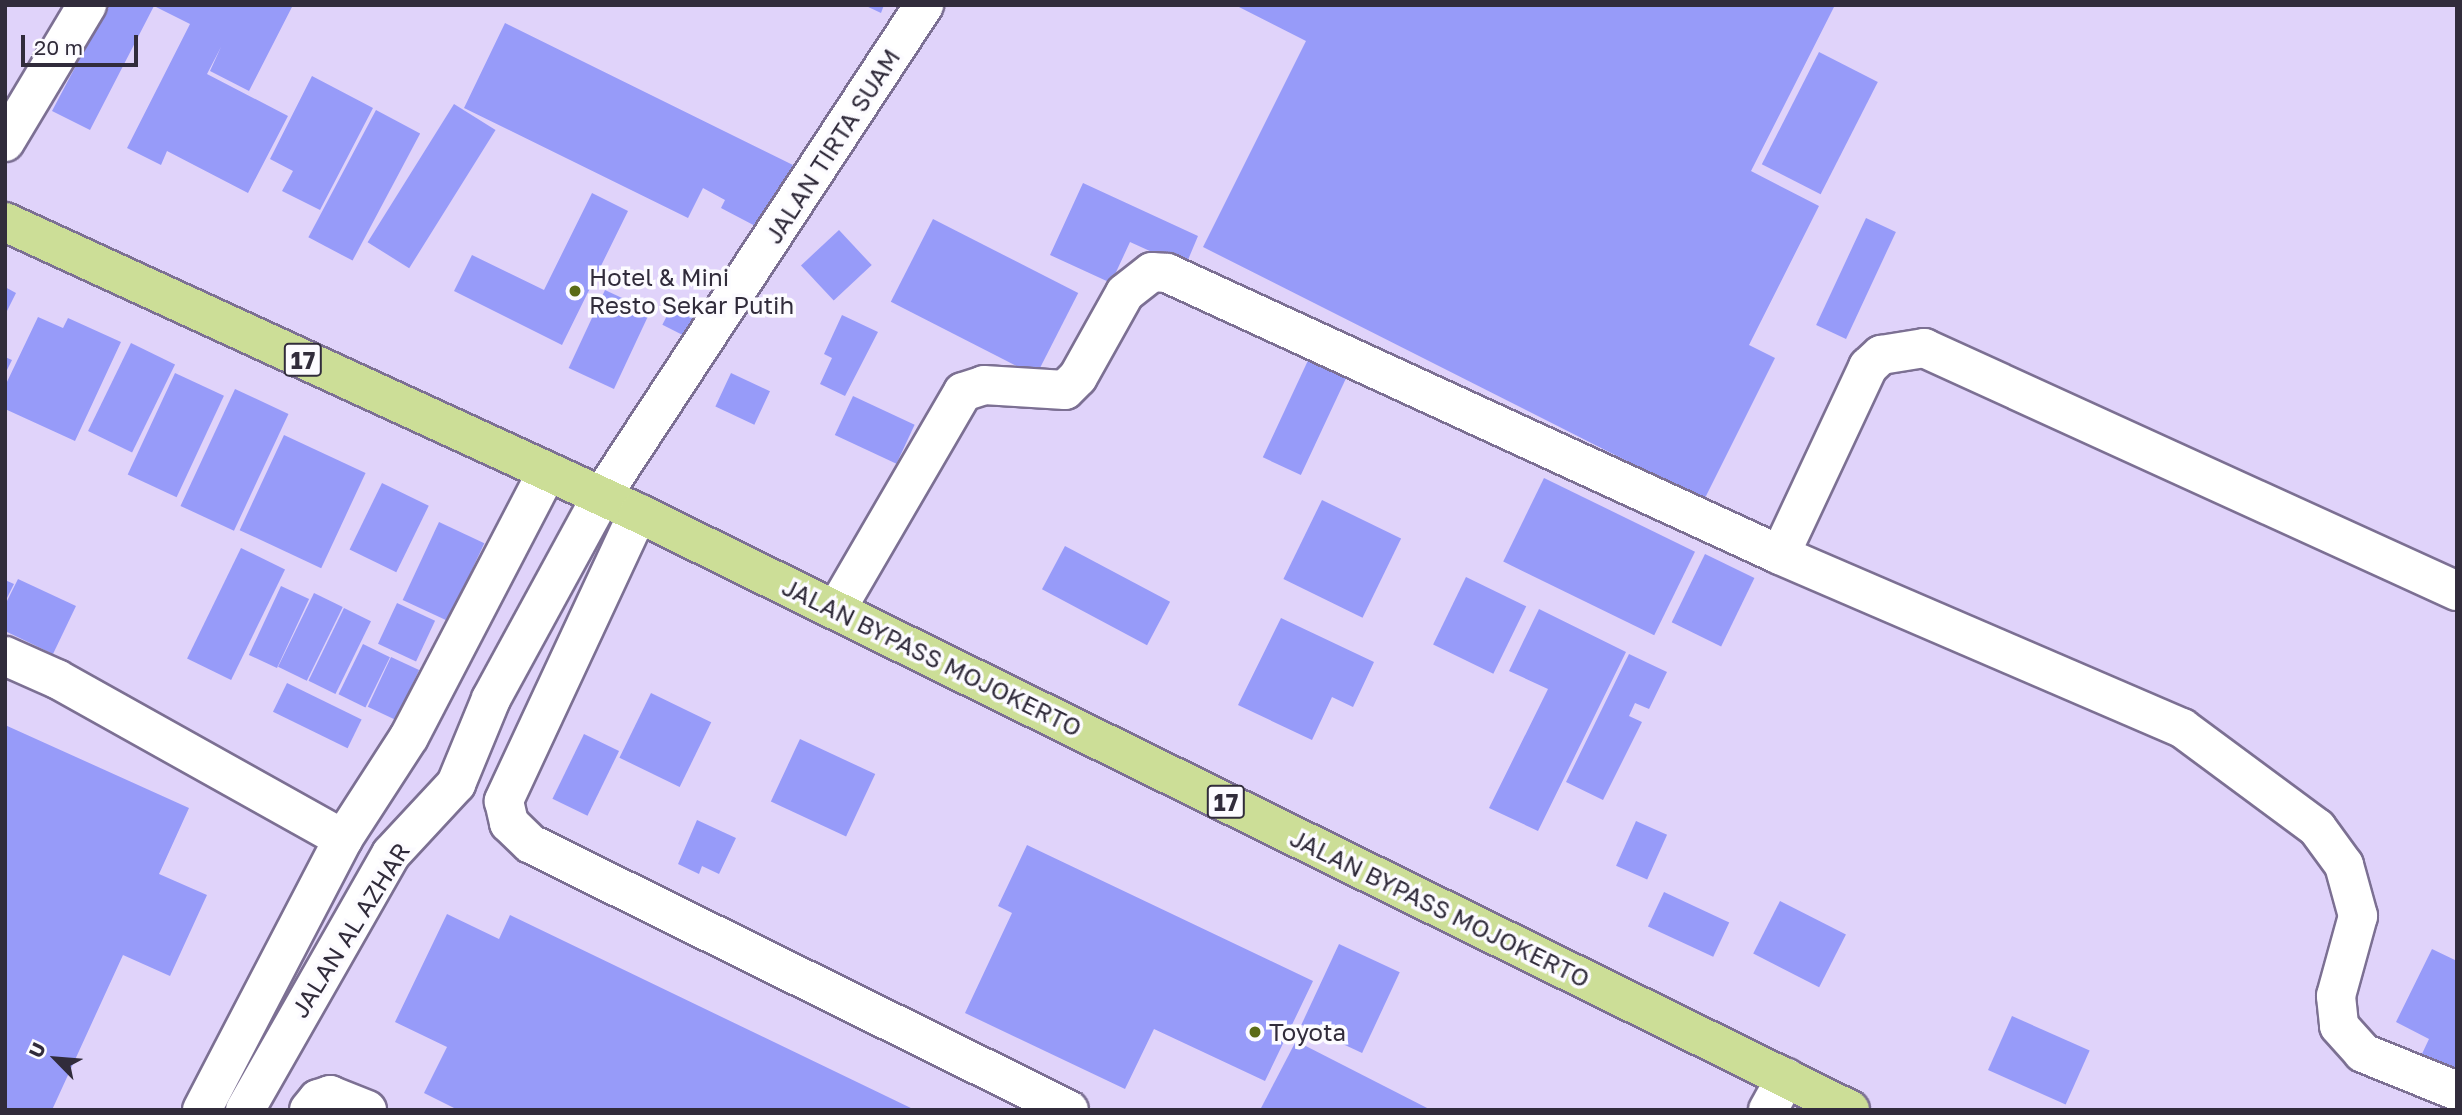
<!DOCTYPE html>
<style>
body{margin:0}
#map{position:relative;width:2462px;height:1115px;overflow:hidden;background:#e0d3fa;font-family:"Golos Text",sans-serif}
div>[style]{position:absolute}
.building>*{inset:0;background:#979bf9;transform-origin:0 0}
.roads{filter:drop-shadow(2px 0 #7c7093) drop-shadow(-2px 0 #7c7093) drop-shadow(0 2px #7c7093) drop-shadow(0 -2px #7c7093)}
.minor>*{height:38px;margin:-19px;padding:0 19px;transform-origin:19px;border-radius:19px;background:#fff}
.highway>*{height:38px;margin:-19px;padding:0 19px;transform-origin:19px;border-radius:19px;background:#ccde97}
.dots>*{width:19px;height:19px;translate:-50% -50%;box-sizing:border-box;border:4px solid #fcfbff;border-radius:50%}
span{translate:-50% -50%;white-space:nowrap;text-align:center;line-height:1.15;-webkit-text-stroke:7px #fcfbff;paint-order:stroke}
.shield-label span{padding:2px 5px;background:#fcfbff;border:2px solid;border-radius:5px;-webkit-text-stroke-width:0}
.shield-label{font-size:23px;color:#312c3b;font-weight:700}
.street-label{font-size:24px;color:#312c3b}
.poi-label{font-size:24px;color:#312c3b}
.left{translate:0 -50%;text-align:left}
.frame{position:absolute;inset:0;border:7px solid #312c3b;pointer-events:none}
.north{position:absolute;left:21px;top:1024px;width:70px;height:70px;-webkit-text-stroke:5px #fcfbff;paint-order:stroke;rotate:295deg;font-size:19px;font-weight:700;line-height:28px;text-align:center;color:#312c3b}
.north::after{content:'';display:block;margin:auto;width:24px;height:32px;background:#312c3b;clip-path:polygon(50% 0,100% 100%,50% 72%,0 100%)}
.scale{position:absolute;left:21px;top:35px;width:117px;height:32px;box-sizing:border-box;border:4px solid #312c3b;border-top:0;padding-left:9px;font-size:21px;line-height:24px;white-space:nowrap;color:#312c3b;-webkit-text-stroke:5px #fcfbff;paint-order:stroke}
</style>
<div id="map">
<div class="building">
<i style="clip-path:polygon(108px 5px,293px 5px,249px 91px,210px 71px,221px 47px,207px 74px,288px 116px,248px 193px,167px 151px,161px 165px,127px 148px,190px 24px,154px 6px,90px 130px,52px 111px)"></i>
<i style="clip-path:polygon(864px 5px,884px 5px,881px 13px)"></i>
<i style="clip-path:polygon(1235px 5px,1835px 5px,1751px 171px,1819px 206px,1749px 345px,1775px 358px,1704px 500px,1203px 247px,1306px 41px)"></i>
<i style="clip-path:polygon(505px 23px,793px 165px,761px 229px,721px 208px,725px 200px,703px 188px,688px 218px,464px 108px)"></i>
<i style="left:1819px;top:52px;width:66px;height:126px;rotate:27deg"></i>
<i style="clip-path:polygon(312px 76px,373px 108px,320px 210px,282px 191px,293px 171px,270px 159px)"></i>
<i style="left:454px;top:104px;width:49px;height:163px;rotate:32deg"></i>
<i style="left:376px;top:110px;width:50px;height:144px;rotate:28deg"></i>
<i style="clip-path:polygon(1083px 183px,1198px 236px,1185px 267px,1130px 242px,1111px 283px,1050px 255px)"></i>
<i style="clip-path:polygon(592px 193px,628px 211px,562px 345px,454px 291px,472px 255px,544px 290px)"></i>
<i style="left:1866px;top:218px;width:33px;height:118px;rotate:25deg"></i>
<i style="left:933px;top:219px;width:163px;height:93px;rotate:27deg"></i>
<i style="left:839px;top:230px;width:48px;height:52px;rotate:47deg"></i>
<i style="clip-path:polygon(5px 287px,16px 293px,5px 315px)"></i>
<i style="left:605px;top:290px;width:50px;height:86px;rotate:25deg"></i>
<i style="left:676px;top:298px;width:30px;height:30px;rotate:27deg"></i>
<i style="clip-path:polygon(842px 315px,878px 332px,845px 396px,820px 384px,832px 358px,824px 354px)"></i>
<i style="clip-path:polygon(38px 317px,63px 328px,68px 318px,121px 342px,75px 441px,5px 409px,5px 386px)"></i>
<i style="left:131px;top:343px;width:49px;height:98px;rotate:26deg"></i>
<i style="left:1311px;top:354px;width:42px;height:114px;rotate:25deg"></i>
<i style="clip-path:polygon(5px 357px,12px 360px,5px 374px)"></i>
<i style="left:175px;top:373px;width:54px;height:112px;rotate:25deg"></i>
<i style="left:731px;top:373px;width:43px;height:37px;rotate:25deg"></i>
<i style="left:235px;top:389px;width:59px;height:129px;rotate:25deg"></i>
<i style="left:853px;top:396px;width:68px;height:43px;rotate:25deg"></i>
<i style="left:284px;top:435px;width:90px;height:105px;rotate:25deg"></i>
<i style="left:1544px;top:478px;width:168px;height:93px;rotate:26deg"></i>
<i style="left:382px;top:483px;width:52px;height:74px;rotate:26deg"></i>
<i style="left:1322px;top:500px;width:88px;height:88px;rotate:26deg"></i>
<i style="left:439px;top:522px;width:50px;height:86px;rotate:25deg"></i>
<i style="left:1065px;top:546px;width:119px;height:49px;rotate:28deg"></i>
<i style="left:241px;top:548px;width:49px;height:123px;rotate:26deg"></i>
<i style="left:1705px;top:554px;width:55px;height:76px;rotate:26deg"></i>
<i style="left:1466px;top:577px;width:67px;height:75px;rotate:26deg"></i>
<i style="clip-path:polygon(18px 579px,76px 606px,53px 654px,5px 631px,5px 605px)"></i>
<i style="clip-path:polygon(5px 580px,14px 584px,5px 602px)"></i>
<i style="left:281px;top:586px;width:31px;height:76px;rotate:25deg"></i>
<i style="left:314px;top:593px;width:32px;height:82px;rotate:26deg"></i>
<i style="left:397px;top:603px;width:42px;height:45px;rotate:25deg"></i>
<i style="left:344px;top:608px;width:30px;height:81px;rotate:26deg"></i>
<i style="clip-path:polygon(1539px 609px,1626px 652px,1538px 831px,1489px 808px,1548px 689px,1509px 671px)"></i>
<i style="clip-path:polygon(1281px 618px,1374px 662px,1353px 707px,1332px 697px,1312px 740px,1238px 705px)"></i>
<i style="left:363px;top:644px;width:30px;height:56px;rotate:26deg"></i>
<i style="clip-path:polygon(1629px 654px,1667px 672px,1649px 709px,1635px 703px,1629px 716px,1642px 722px,1603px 800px,1566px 782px)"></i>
<i style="left:391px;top:657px;width:31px;height:55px;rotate:25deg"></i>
<i style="left:287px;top:683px;width:83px;height:32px;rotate:26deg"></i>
<i style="left:651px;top:693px;width:67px;height:72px;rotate:26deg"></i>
<i style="clip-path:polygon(5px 725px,189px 808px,159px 874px,207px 895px,170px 976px,123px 955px,52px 1110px,5px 1110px)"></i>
<i style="left:584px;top:734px;width:39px;height:72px;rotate:26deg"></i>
<i style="left:800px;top:739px;width:83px;height:69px;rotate:25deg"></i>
<i style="clip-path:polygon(697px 820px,736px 838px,719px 874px,702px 866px,699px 874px,678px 864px)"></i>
<i style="left:1636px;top:821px;width:34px;height:49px;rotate:24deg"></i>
<i style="clip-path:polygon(1027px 845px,1313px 981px,1265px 1081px,1154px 1029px,1125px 1089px,965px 1013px,1012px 913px,998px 906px)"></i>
<i style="left:1664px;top:892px;width:72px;height:38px;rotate:25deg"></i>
<i style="left:1780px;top:901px;width:74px;height:59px;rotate:27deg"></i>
<i style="clip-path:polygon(447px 914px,499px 939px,510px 915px,915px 1110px,458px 1110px,424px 1093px,447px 1047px,395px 1022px)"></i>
<i style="left:1339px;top:944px;width:67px;height:89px;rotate:25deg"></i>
<i style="clip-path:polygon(2432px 949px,2457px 961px,2457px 1073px,2421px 1056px,2429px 1039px,2396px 1022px)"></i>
<i style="left:2012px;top:1016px;width:85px;height:59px;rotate:24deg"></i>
<i style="clip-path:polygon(1296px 1041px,1431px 1110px,1260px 1110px)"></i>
</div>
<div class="roads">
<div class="minor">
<i style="left:5px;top:142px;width:160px;rotate:-59.1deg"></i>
<i style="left:638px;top:513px;width:318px;rotate:115deg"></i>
<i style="left:504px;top:801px;width:23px;rotate:77deg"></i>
<i style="left:509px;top:823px;width:30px;rotate:44deg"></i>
<i style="left:531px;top:844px;width:600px;rotate:26.31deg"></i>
<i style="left:1780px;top:555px;width:208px;rotate:-64.9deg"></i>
<i style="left:1868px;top:367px;width:18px;rotate:-43deg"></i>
<i style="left:1881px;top:355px;width:44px;rotate:-9.2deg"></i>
<i style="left:1924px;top:348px;width:586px;rotate:24.51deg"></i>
<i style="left:836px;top:610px;width:252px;rotate:-59.8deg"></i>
<i style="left:963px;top:392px;width:22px;rotate:-18deg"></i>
<i style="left:984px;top:385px;width:81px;rotate:3.5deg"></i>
<i style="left:1065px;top:390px;width:18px;rotate:-45deg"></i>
<i style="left:1078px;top:377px;width:96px;rotate:-60.8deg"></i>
<i style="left:1125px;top:293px;width:34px;rotate:-38deg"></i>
<i style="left:1152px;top:272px;width:15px;rotate:4deg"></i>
<i style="left:1167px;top:273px;width:675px;rotate:24.7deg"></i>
<i style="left:1780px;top:555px;width:438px;rotate:23.3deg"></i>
<i style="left:2182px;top:728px;width:168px;rotate:36.5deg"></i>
<i style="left:2317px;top:828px;width:46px;rotate:53.9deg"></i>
<i style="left:2344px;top:865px;width:53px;rotate:74.6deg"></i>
<i style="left:2358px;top:916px;width:83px;rotate:105.4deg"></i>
<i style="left:2336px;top:996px;width:30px;rotate:84deg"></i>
<i style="left:2339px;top:1026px;width:36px;rotate:48deg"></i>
<i style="left:2363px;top:1053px;width:101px;rotate:22deg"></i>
<i style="left:5px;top:656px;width:57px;rotate:23.9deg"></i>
<i style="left:57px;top:679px;width:328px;rotate:29.2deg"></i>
<i style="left:343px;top:839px;width:121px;rotate:-57.1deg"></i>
<i style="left:409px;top:737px;width:299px;rotate:-62.5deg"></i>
<i style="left:202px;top:1110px;width:305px;rotate:-62.5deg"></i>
<i style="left:245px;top:1110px;width:295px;rotate:-60.3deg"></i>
<i style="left:391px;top:854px;width:96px;rotate:-47.1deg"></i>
<i style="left:456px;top:784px;width:92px;rotate:-67.6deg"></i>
<i style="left:491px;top:699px;width:230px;rotate:-61.4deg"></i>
<i style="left:601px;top:497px;width:589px;rotate:-56.71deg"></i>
<i style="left:309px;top:1110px;width:14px;rotate:-51deg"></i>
<i style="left:318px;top:1099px;width:13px;rotate:-18deg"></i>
<i style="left:330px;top:1095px;width:40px;rotate:22deg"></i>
<i style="left:1768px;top:1110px;width:37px;rotate:-61deg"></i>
</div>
<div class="highway">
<i style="left:5px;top:222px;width:697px;rotate:24.69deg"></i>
<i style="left:638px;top:513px;width:1351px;rotate:26.22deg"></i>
</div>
</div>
<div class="dots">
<i style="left:575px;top:291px;background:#5b6b17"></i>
<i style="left:1255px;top:1032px;background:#5b6b17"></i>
</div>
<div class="shield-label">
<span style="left:303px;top:360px">17</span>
<span style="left:1226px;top:802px">17</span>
</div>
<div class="street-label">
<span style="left:832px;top:146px;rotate:-57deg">JALAN TIRTA SUAM</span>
<span style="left:932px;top:657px;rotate:26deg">JALAN BYPASS MOJOKERTO</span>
<span style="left:1440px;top:908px;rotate:26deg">JALAN BYPASS MOJOKERTO</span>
<span style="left:350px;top:930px;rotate:-58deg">JALAN AL AZHAR</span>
</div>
<div class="poi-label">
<span class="left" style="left:589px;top:291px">Hotel &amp; Mini<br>Resto Sekar Putih</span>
<span class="left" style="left:1269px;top:1032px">Toyota</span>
</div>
<div class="frame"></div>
<div class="north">U</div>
<div class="scale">20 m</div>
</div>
